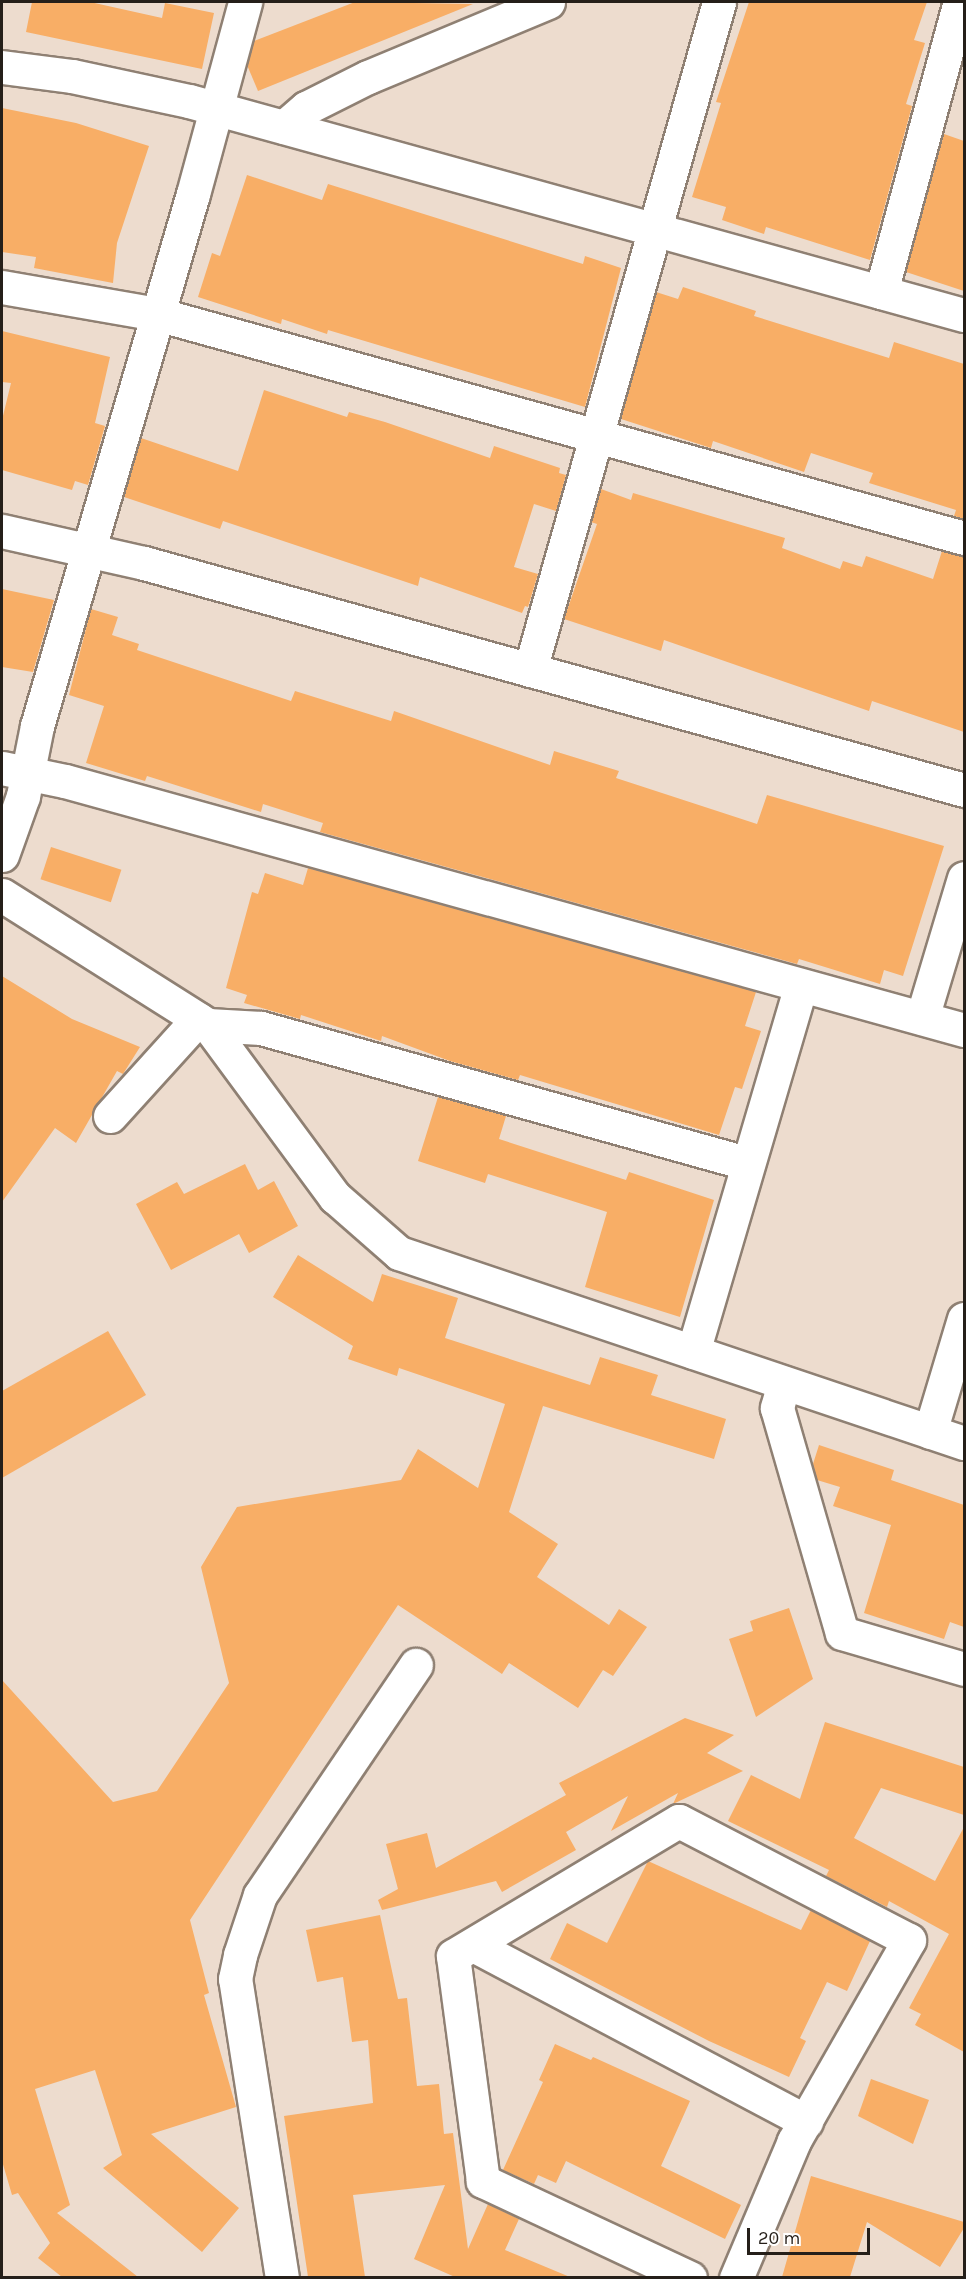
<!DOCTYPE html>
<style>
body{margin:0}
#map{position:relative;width:966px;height:2279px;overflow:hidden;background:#eddcce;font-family:Karla,sans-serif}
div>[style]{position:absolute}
.building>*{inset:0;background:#f8ae66;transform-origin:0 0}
.roads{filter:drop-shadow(2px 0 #8f8073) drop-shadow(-2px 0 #8f8073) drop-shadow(0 2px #8f8073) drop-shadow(0 -2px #8f8073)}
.minor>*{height:33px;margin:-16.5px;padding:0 16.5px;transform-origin:16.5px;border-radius:16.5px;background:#fff}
span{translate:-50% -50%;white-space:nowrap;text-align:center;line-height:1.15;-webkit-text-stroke:5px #fff;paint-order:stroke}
.frame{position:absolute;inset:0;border:3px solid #251f19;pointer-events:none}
.scale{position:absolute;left:747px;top:2228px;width:123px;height:27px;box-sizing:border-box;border:3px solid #251f19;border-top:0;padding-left:8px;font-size:18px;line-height:21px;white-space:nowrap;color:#251f19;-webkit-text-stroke:4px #fff;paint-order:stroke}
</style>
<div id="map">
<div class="building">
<i style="clip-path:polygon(32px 2px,90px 2px,162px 18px,165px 3px,214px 13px,202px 69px,26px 32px)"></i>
<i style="clip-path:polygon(355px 2px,473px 4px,258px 91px,247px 65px,254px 41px)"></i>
<i style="clip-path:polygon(749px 2px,927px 2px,914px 40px,925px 43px,906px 104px,912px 106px,870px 260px,766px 227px,764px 234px,722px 220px,726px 207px,692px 197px,721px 103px,716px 102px)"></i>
<i style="clip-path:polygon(2px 108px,76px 123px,149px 146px,117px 243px,113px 283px,34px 268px,36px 257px,2px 252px)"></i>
<i style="clip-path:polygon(944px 134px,964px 141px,964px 291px,906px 272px)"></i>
<i style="clip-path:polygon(247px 175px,322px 200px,328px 184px,583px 264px,585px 256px,621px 268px,585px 407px,328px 330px,327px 334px,282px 319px,281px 324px,198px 297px,212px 253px,220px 256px)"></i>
<i style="clip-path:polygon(683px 287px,756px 311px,754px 316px,889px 358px,894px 342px,964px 364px,964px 519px,954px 516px,956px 510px,869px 483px,873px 473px,811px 453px,804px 472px,713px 441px,711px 448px,621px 419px,656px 292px,678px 299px)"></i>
<i style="clip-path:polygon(2px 331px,110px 357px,95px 423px,105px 426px,88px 485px,75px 481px,72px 490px,2px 470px,2px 420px,11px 383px,2px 382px)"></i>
<i style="clip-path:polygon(264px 390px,347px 417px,349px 412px,385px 422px,490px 458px,494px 446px,560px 468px,559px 473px,566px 475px,556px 511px,534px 504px,514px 567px,538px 574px,528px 607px,525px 606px,522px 613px,420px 577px,418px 586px,223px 521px,220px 529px,124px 497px,141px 438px,238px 471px)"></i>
<i style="clip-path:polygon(601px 489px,631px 500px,633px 493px,785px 538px,782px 548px,840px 569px,843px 561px,862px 567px,866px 556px,933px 579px,942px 551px,964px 556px,964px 732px,872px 701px,869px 711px,664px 640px,661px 651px,564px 619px,597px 524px,591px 522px)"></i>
<i style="clip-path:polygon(2px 589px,54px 600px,33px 672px,2px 667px)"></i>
<i style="clip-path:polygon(91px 609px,118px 617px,112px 635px,139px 644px,137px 650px,291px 701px,295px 691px,391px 721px,394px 711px,550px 765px,554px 751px,619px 771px,616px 778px,757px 824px,767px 795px,944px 846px,903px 976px,884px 970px,880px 984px,799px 959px,797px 964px,320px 832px,323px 823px,263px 804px,261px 812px,147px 776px,145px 781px,86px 763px,104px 706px,69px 695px)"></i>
<i style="left:51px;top:847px;width:74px;height:34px;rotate:18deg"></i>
<i style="clip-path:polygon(308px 868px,756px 992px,745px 1026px,761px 1031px,742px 1089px,735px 1087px,719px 1135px,520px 1075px,518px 1080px,450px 1061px,382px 1036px,381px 1041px,301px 1015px,300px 1019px,244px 1003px,247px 995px,226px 988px,252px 892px,258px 894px,265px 873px,303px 885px)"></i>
<i style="clip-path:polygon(2px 976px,72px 1019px,140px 1047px,123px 1074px,117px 1071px,76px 1143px,55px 1128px,2px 1202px)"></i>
<i style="clip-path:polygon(438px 1097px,506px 1116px,499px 1139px,626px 1180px,629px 1172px,714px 1200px,680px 1317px,585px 1287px,607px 1212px,488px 1174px,485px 1183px,418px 1161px)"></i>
<i style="clip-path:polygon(245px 1164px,258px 1190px,274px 1181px,298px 1226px,249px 1253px,239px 1234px,171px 1270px,136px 1204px,177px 1182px,184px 1194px)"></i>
<i style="clip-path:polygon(298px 1255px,373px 1302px,382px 1274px,458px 1298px,445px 1338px,590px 1385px,600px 1357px,658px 1375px,651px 1395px,726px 1419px,714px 1459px,543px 1406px,509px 1512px,558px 1544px,537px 1577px,609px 1625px,619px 1609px,647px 1627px,613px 1676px,603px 1670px,578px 1708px,509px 1663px,502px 1674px,398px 1605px,190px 1920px,209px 1993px,204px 1995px,236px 2107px,151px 2134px,239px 2208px,202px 2252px,103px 2168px,122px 2155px,95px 2070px,35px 2089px,70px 2205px,57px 2213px,138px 2277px,62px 2277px,38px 2258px,50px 2243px,18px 2193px,12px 2195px,2px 2161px,2px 1680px,113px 1802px,157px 1791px,229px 1683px,201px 1567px,237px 1507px,401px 1480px,418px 1449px,478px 1488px,505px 1404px,399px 1368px,397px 1376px,348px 1359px,353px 1346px,273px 1297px)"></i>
<i style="clip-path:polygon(108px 1331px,146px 1395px,2px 1478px,2px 1391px)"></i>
<i style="clip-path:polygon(819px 1445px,894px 1470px,891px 1480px,964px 1505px,964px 1627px,950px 1622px,944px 1639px,864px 1613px,891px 1525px,833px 1506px,840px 1487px,817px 1480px,813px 1464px)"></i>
<i style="clip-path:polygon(789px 1608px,813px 1679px,756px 1717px,729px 1639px,753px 1631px,750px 1621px)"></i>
<i style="clip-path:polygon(685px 1718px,734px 1735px,707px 1753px,743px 1771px,673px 1804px,678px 1793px,611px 1831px,628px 1796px,566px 1832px,576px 1850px,502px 1892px,496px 1881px,382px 1910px,378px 1900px,398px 1889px,386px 1844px,427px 1833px,436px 1868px,566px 1795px,559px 1783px)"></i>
<i style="clip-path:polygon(825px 1722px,964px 1767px,964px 1815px,881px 1788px,854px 1838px,935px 1881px,964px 1827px,964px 2052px,915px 2025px,921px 2014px,909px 2008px,949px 1934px,889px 1901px,887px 1907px,826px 1876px,829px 1870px,728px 1821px,751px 1775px,800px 1799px)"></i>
<i style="clip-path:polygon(648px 1861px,801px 1930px,811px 1910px,870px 1941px,847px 1991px,827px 1982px,800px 2038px,806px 2041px,789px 2077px,709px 2041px,550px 1959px,567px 1923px,607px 1943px)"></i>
<i style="clip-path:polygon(380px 1915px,398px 1999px,407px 1998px,417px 2086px,439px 2084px,444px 2134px,453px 2133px,468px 2249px,488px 2204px,519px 2219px,505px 2250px,570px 2277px,455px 2277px,414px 2259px,445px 2185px,353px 2195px,365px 2277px,308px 2277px,284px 2116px,373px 2103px,368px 2040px,352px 2042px,343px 1977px,317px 1982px,306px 1930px)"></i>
<i style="clip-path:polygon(555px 2044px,591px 2060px,593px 2057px,690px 2101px,661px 2166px,741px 2205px,725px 2239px,566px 2161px,556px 2183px,538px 2175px,534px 2184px,503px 2170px,543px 2082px,539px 2080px)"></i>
<i style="clip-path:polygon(871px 2079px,929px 2100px,913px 2144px,858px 2116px)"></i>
<i style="clip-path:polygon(811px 2176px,964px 2222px,964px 2228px,940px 2267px,867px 2222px,850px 2277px,782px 2277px)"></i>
</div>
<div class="roads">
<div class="minor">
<i style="left:2px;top:67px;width:71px;rotate:7.3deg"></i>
<i style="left:72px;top:76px;width:120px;rotate:12.1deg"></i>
<i style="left:189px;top:101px;width:804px;rotate:15.44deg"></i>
<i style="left:284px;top:127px;width:29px;rotate:-41deg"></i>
<i style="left:306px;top:108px;width:69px;rotate:-26.6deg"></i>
<i style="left:368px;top:77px;width:195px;rotate:-22.6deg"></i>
<i style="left:2px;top:287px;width:157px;rotate:9.9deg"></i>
<i style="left:157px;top:314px;width:838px;rotate:15.51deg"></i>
<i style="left:881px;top:292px;width:301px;rotate:-74.8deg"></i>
<i style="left:2px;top:531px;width:146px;rotate:12.7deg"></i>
<i style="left:144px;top:563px;width:851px;rotate:15.47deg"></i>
<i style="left:530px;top:670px;width:694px;rotate:-74.2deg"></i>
<i style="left:2px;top:768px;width:64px;rotate:11.7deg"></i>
<i style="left:65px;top:781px;width:933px;rotate:15.48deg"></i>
<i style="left:2px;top:855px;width:63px;rotate:-70.4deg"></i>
<i style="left:23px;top:796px;width:71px;rotate:-78.7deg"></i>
<i style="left:37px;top:726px;width:554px;rotate:-73.66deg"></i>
<i style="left:193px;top:194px;width:199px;rotate:-74.8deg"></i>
<i style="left:2px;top:895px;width:244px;rotate:32.3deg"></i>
<i style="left:208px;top:1025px;width:214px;rotate:53.6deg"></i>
<i style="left:335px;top:1197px;width:85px;rotate:41.2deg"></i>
<i style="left:399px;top:1253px;width:596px;rotate:18.59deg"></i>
<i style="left:922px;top:1018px;width:146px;rotate:-73.3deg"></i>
<i style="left:208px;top:1025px;width:53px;rotate:3.2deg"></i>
<i style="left:261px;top:1028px;width:503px;rotate:15.55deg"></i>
<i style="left:110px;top:1116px;width:131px;rotate:-47.8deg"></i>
<i style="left:693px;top:1352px;width:382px;rotate:-73.6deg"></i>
<i style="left:784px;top:1383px;width:26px;rotate:106deg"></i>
<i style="left:777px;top:1408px;width:234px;rotate:73.9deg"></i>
<i style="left:842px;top:1633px;width:127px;rotate:16.4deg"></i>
<i style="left:930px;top:1432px;width:118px;rotate:-73.3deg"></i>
<i style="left:473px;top:1945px;width:377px;rotate:27.9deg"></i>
<i style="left:282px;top:2278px;width:303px;rotate:-98.9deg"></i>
<i style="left:235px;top:1979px;width:25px;rotate:-78deg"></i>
<i style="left:240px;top:1955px;width:63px;rotate:-71.6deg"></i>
<i style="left:260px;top:1895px;width:278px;rotate:-55.9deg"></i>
<i style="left:690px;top:2278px;width:229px;rotate:-154.9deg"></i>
<i style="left:483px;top:2181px;width:227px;rotate:-97.6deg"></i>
<i style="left:453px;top:1956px;width:263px;rotate:-30.9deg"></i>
<i style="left:679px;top:1821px;width:259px;rotate:27.4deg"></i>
<i style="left:909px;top:1940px;width:232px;rotate:119.8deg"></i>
<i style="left:794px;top:2141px;width:149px;rotate:112.9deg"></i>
</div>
</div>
<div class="frame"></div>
<div class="scale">20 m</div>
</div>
